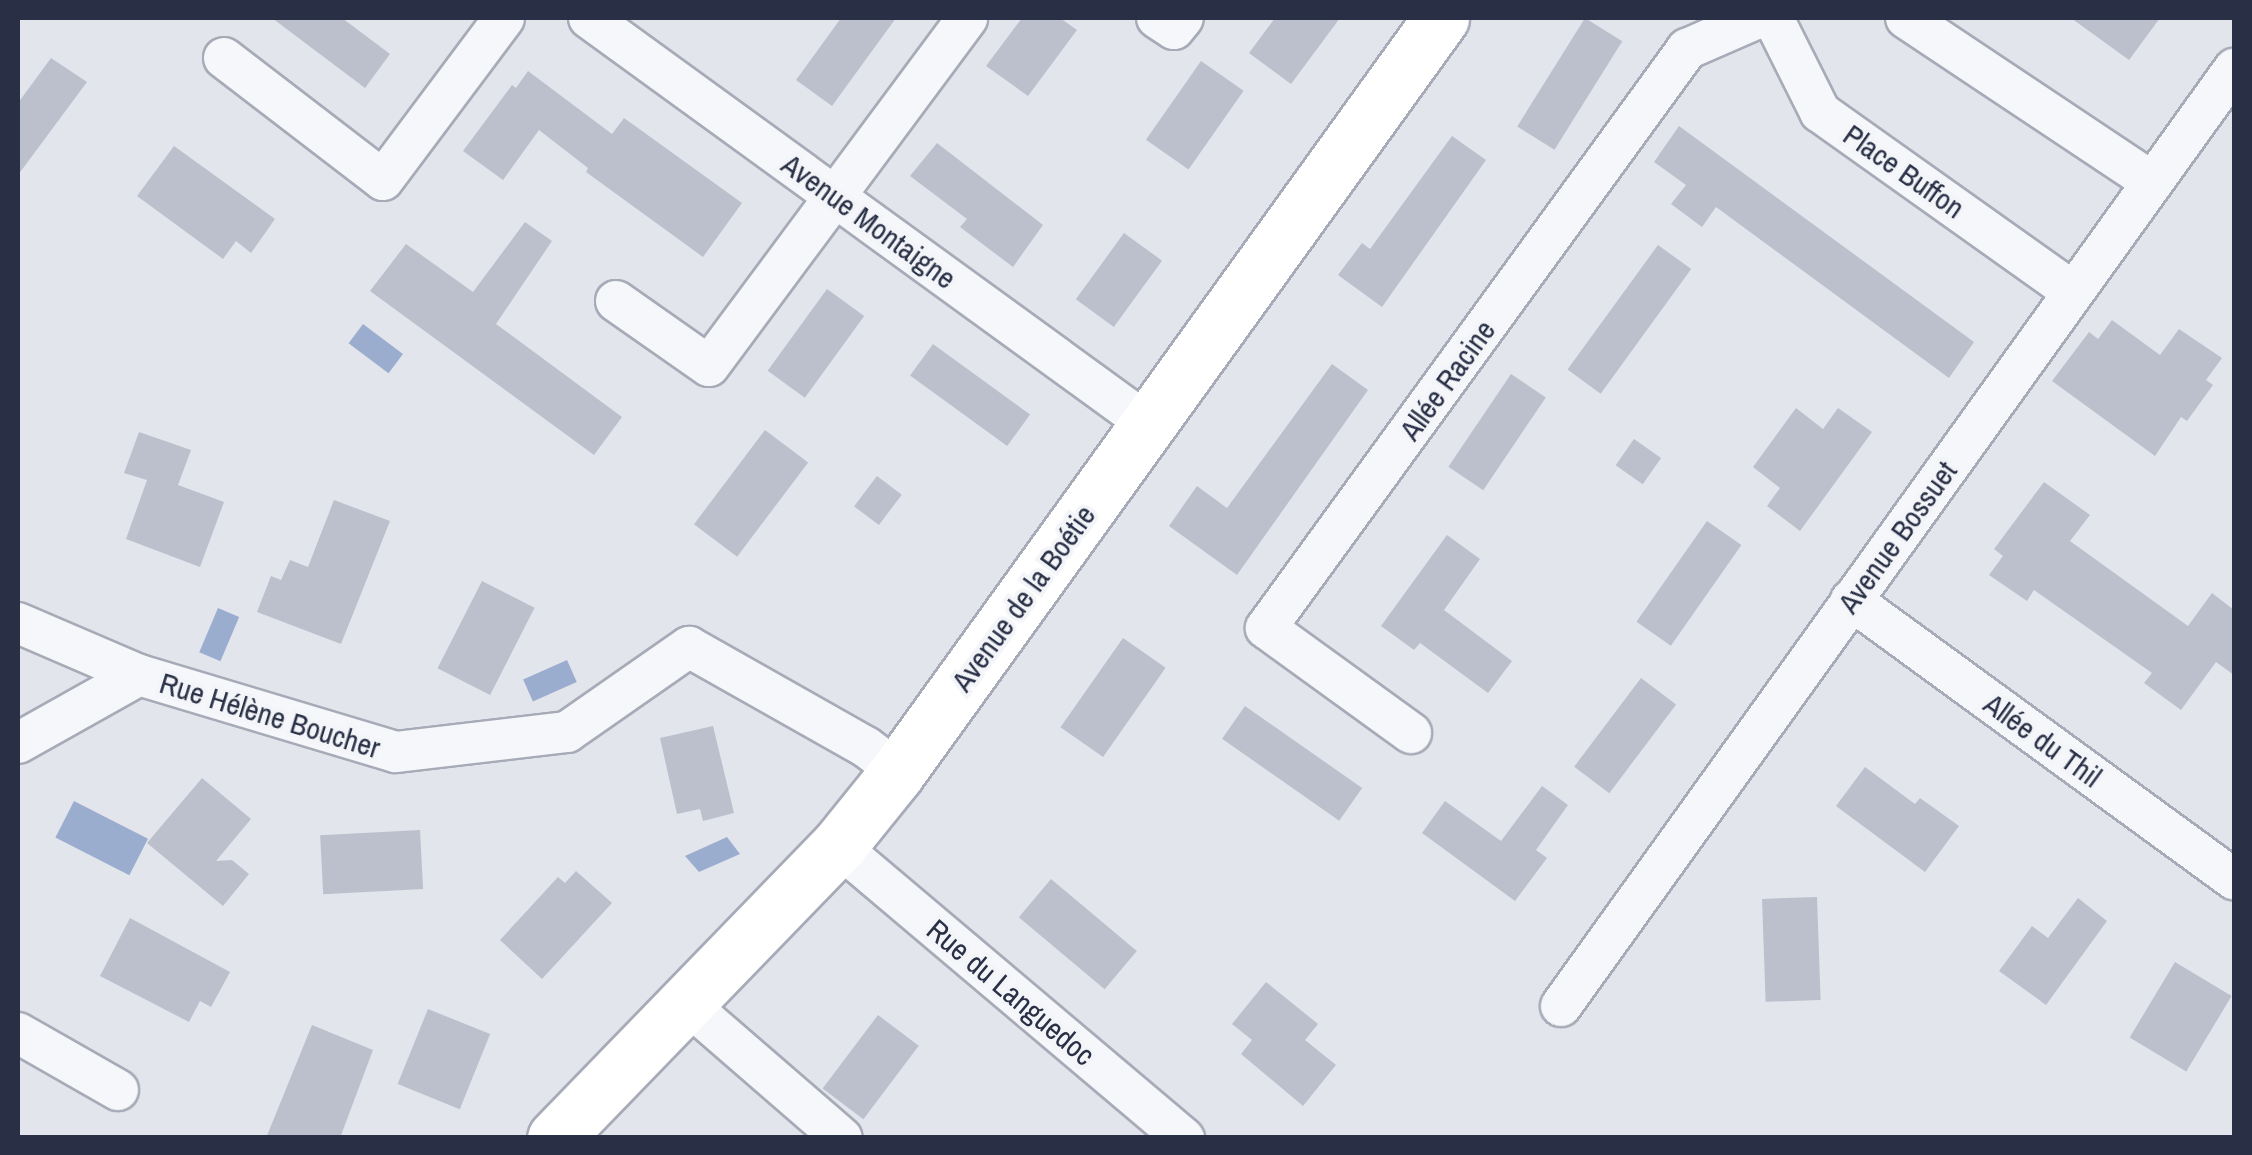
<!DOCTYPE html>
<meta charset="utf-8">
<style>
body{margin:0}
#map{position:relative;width:2252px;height:1155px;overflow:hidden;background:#e3e5ec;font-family:"Archivo Narrow",sans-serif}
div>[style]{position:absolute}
.water>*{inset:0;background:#9badcf;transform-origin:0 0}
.building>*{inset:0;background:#bcc0cd;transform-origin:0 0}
.roads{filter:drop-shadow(2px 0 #a7abb7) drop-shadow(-2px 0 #a7abb7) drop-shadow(0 2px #a7abb7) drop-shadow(0 -2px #a7abb7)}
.minor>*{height:40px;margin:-20px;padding:0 20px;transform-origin:20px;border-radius:20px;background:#f6f7fa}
.secondary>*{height:55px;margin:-27.5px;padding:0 27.5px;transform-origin:27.5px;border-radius:27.5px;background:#fff}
span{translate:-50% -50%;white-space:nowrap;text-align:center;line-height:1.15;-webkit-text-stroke:8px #f3f5f9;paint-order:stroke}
.street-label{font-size:30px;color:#293046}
.frame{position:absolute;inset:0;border:20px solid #293046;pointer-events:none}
</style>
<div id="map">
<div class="water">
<i style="left:363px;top:324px;width:50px;height:24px;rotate:37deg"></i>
<i style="left:218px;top:608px;width:23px;height:48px;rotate:23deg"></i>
<i style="left:567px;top:660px;width:24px;height:48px;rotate:66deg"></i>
<i style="left:74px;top:801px;width:83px;height:41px;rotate:27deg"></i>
<i style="clip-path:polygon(727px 837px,740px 854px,699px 872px,685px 856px)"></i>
</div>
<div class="building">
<i style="clip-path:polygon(272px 18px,342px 18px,390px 54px,365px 88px)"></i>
<i style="clip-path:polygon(841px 18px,896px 18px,832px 106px,796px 80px)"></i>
<i style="clip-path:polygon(1022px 18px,1060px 18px,1077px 30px,1028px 96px,986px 66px)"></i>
<i style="clip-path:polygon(1275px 18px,1340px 18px,1291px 84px,1249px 53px)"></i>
<i style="left:1585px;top:18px;width:44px;height:128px;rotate:32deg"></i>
<i style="clip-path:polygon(2071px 18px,2160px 18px,2129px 60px)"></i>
<i style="clip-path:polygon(51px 58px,87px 82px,18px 175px,18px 103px)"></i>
<i style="left:1201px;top:61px;width:52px;height:96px;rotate:35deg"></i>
<i style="clip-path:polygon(528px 71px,612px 134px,624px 118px,742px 203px,703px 257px,586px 172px,588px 168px,539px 130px,503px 180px,463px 151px,512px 85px,516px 88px)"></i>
<i style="clip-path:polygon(1679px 126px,1974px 342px,1949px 378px,1716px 207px,1702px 227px,1671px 204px,1686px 185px,1654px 162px)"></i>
<i style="clip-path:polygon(1452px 136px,1486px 160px,1382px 307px,1338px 275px,1362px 243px,1370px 249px)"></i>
<i style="clip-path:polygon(937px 143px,1043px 225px,1013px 267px,960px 227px,967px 219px,910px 176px)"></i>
<i style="clip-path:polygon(174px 146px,275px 219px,251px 253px,236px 241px,223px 259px,137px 196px)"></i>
<i style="clip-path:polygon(525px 222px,552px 241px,496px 324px,622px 417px,594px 455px,370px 291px,406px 244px,473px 292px)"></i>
<i style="left:1124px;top:233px;width:47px;height:82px;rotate:36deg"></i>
<i style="left:1658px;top:245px;width:41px;height:154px;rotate:36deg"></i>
<i style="left:827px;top:289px;width:46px;height:101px;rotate:36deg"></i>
<i style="clip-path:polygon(2112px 320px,2160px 355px,2179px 329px,2222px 358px,2206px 380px,2213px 385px,2187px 421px,2181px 417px,2155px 456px,2052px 381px,2089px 332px,2098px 339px)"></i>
<i style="left:933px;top:344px;width:120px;height:39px;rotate:36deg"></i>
<i style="clip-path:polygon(1332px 364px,1368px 390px,1237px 575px,1169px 526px,1197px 486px,1227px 508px)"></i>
<i style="left:1511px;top:374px;width:42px;height:112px;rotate:34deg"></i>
<i style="clip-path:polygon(1796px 408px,1823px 429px,1838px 408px,1872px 432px,1800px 531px,1767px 506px,1780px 488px,1753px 467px)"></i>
<i style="left:765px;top:430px;width:54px;height:118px;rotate:37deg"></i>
<i style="clip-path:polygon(139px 432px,191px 450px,178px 485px,224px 502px,200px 567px,126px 539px,147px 480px,124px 473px)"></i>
<i style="left:1634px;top:439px;width:33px;height:32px;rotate:35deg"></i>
<i style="left:877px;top:476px;width:31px;height:38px;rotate:37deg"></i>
<i style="clip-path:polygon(2044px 482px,2090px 515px,2070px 541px,2188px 626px,2212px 593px,2234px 610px,2234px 675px,2216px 662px,2181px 710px,2144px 683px,2152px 673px,2034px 590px,2027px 601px,1989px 575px,2003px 556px,1994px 549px)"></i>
<i style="clip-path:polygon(334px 500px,390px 521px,341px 644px,257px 612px,271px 576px,281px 580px,290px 560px,308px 567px)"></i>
<i style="left:1707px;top:521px;width:42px;height:123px;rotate:35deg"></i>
<i style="clip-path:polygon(1447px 535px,1480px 559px,1444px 610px,1512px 661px,1488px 693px,1420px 643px,1414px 650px,1381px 626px)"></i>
<i style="left:482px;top:581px;width:59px;height:98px;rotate:27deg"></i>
<i style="left:1123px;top:638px;width:52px;height:109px;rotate:35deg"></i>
<i style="left:1641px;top:678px;width:44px;height:111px;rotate:37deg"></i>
<i style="left:1245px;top:706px;width:143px;height:40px;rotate:35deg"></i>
<i style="clip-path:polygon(713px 726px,734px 813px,703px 821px,700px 809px,677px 814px,660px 738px)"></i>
<i style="clip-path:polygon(1865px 767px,1915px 804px,1920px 798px,1959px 826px,1925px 872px,1836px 806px)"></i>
<i style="clip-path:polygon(202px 778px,251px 819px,216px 861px,232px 860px,249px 874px,223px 906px,147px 843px)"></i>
<i style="clip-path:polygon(1542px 786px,1568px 805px,1536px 850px,1547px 858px,1515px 901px,1422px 833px,1445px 801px,1501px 841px)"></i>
<i style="left:420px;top:830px;width:59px;height:100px;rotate:87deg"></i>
<i style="clip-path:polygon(576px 871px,612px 903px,542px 979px,500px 940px,558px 877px,565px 883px)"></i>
<i style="left:1051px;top:879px;width:112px;height:50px;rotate:40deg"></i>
<i style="left:1817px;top:897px;width:103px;height:55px;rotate:88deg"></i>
<i style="clip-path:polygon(2078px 898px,2107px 921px,2046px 1005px,1999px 971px,2032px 926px,2048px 938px)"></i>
<i style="clip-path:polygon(130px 918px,230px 972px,211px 1007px,200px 1001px,189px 1022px,100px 976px)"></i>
<i style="left:2175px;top:962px;width:66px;height:88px;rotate:31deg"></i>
<i style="clip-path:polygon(1266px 982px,1318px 1024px,1305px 1040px,1336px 1065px,1303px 1106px,1241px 1054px,1252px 1040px,1232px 1024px)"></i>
<i style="left:428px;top:1009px;width:67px;height:81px;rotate:22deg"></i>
<i style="left:878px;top:1015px;width:51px;height:92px;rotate:37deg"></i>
<i style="clip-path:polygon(312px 1025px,373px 1050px,340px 1138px,266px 1138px)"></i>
</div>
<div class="roads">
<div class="minor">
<i style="left:589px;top:18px;width:691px;rotate:35.99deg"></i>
<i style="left:1157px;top:18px;width:20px;rotate:33deg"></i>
<i style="left:1174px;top:29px;width:14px;rotate:-51deg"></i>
<i style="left:1773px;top:18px;width:105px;rotate:63.4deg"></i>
<i style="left:1820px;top:112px;width:310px;rotate:35.4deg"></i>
<i style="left:1906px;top:18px;width:296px;rotate:33.7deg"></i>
<i style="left:224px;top:58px;width:200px;rotate:37.5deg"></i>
<i style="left:383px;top:180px;width:202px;rotate:-53.2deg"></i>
<i style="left:616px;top:301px;width:113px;rotate:35deg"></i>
<i style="left:709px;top:366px;width:433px;rotate:-53.4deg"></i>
<i style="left:1851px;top:600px;width:474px;rotate:36.1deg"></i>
<i style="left:18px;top:623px;width:132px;rotate:23.3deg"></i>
<i style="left:1411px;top:733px;width:179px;rotate:-144.1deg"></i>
<i style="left:1266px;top:628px;width:716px;rotate:-53.98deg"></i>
<i style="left:1687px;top:49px;width:77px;rotate:-23.6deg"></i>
<i style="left:18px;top:743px;width:139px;rotate:-29.3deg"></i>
<i style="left:139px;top:675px;width:268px;rotate:16.7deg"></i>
<i style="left:396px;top:752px;width:172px;rotate:-6.7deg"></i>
<i style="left:567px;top:732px;width:149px;rotate:-34.9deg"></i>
<i style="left:689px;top:647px;width:203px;rotate:29.5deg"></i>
<i style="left:866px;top:747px;width:40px;rotate:37deg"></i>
<i style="left:838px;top:846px;width:453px;rotate:40.2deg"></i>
<i style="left:686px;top:1003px;width:206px;rotate:40.9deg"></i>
<i style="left:1561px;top:1006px;width:1154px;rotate:-54.31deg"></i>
<i style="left:18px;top:1033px;width:115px;rotate:29.7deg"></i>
</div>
<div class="secondary">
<i style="left:555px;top:1138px;width:407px;rotate:-45.9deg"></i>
<i style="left:838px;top:846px;width:92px;rotate:-51.1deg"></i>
<i style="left:896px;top:774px;width:932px;rotate:-54.21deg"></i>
</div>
</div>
<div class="street-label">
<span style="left:1904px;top:171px;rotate:35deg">Place Buffon</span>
<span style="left:869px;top:221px;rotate:36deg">Avenue Montaigne</span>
<span style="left:1447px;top:380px;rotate:-54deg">Allée Racine</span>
<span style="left:1897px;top:537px;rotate:-54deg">Avenue Bossuet</span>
<span style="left:1023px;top:598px;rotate:-54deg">Avenue de la Boétie</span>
<span style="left:270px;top:715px;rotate:17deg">Rue Hélène Boucher</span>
<span style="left:2043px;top:740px;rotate:36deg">Allée du Thil</span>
<span style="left:1011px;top:992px;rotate:40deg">Rue du Languedoc</span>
</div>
<div class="frame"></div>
</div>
